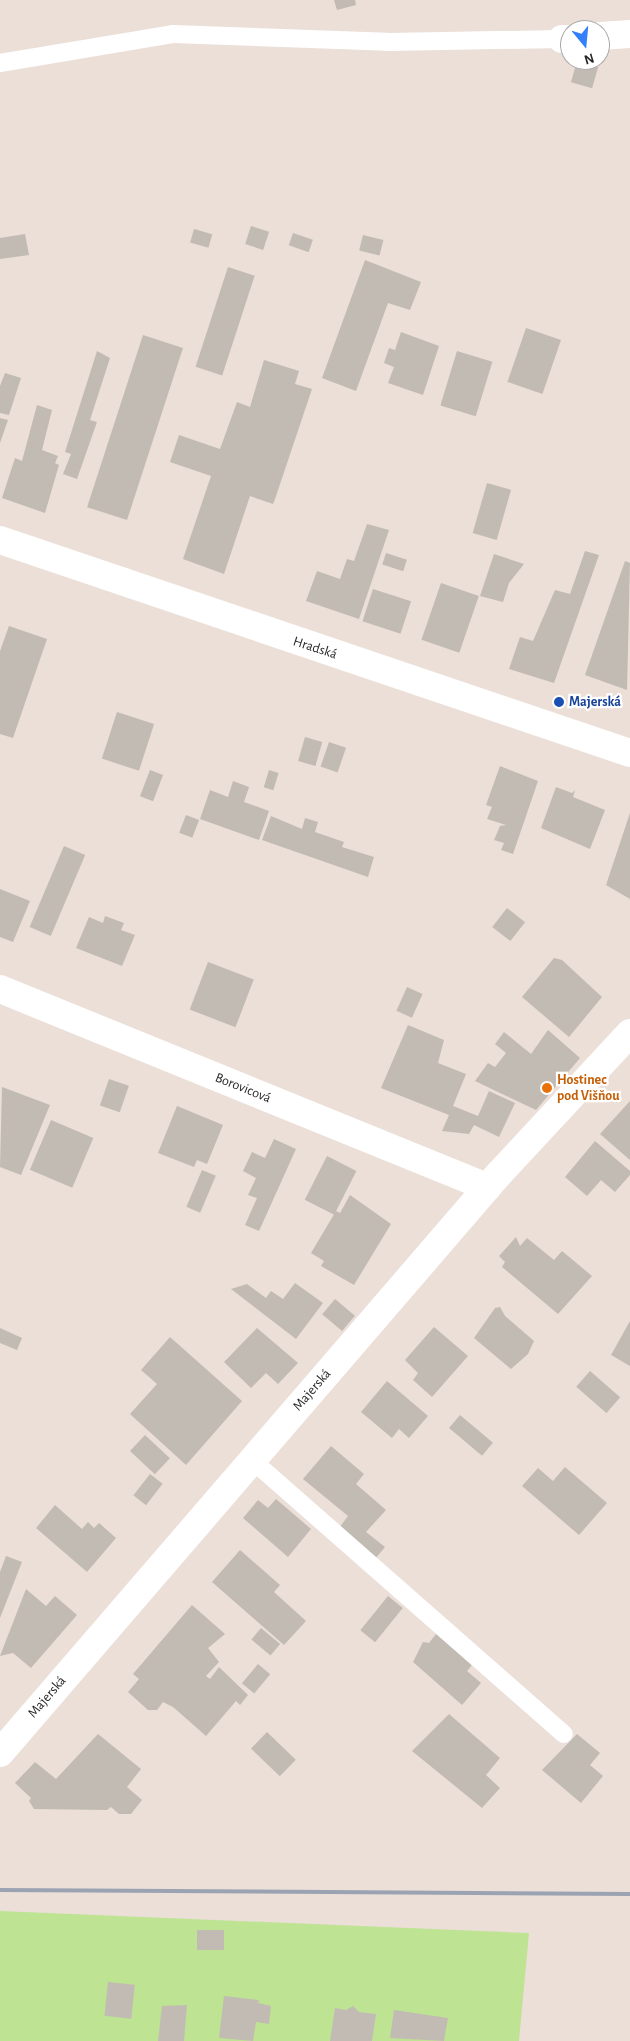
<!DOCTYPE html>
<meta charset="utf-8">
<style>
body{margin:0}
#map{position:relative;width:630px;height:2041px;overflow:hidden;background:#ebdfd8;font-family:"Alegreya Sans",sans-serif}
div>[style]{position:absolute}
.green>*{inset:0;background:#bee393}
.building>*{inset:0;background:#c2bbb4;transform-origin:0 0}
.service>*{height:18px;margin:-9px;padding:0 9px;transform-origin:9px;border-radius:9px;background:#fff}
.minor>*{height:28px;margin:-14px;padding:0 14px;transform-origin:14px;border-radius:14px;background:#fff}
.secondary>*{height:28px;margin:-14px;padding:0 14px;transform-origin:14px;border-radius:14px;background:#fff}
.rail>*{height:4px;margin:-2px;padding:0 2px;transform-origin:2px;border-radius:2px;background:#9ba3b2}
.dots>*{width:14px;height:14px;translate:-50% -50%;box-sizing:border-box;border:2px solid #fff;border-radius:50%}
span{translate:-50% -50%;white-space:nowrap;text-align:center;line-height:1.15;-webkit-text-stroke:4.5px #fff;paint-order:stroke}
.street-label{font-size:14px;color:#272727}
.transit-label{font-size:14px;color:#164399;font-weight:700}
.left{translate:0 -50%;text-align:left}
.food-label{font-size:14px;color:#c56008;font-weight:700}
.north{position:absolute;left:560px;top:20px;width:50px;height:50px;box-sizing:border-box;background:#fff;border:1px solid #a9a9a9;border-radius:50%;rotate:163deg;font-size:14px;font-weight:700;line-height:20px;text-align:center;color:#272727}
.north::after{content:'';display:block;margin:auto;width:18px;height:22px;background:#3380fd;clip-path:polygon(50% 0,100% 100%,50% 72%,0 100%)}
</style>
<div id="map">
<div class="green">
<i style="clip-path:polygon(0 1911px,529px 1933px,519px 2041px,0 2041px)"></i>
</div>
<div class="building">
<i style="clip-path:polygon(334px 0,355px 0,356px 5px,337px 10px)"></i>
<i style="left:577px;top:61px;width:22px;height:22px;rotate:16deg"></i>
<i style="left:251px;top:226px;width:19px;height:19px;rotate:18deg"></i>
<i style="left:194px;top:229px;width:19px;height:14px;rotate:16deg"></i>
<i style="left:293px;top:233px;width:21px;height:13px;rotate:19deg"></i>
<i style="clip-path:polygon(25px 234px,29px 255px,0 259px,0 238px)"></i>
<i style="left:363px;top:235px;width:21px;height:16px;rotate:14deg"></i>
<i style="clip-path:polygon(365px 260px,421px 282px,410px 310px,388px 303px,356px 391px,322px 378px)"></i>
<i style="left:228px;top:267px;width:28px;height:105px;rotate:18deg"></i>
<i style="left:526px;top:328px;width:37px;height:57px;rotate:19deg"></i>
<i style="clip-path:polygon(401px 332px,439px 346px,423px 395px,388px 383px,394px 367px,384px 363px,389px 348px,395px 350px)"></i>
<i style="left:143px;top:335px;width:42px;height:181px;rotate:18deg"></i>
<i style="clip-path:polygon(97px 351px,110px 358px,90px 420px,97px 422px,77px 479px,63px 474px,71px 454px,65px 452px)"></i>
<i style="left:457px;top:351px;width:37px;height:57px;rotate:17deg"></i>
<i style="clip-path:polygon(264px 360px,299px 371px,295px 384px,312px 389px,275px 499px,273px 504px,250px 496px,224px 574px,183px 559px,211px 476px,170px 462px,179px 435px,220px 449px,237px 402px,250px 407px)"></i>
<i style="clip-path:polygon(5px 373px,21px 378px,9px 415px,0 413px,0 386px)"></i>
<i style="clip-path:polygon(37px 405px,52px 410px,42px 450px,58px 456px,55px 463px,59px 465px,45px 513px,2px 498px,15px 458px,22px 461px)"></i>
<i style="clip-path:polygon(0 418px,8px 420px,0 443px)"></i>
<i style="left:487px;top:483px;width:25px;height:52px;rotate:16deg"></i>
<i style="clip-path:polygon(367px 524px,389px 530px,359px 619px,306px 601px,317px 571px,340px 579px,347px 559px,354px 561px)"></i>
<i style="clip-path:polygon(585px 551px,599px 555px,554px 683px,509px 669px,520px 637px,533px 641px,555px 590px,570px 594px)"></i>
<i style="left:386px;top:553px;width:22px;height:12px;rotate:18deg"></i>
<i style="clip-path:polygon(494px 554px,524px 564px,509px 583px,503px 602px,480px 596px)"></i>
<i style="clip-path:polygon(625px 561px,630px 563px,627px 690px,585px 675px)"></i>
<i style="left:441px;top:583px;width:40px;height:60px;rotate:19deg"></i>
<i style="left:373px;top:589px;width:40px;height:34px;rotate:18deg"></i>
<i style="clip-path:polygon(9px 626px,47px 639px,13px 738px,0 734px,0 651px)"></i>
<i style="left:117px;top:712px;width:39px;height:49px;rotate:18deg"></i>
<i style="left:305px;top:737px;width:18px;height:25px;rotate:16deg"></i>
<i style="left:329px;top:742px;width:18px;height:26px;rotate:19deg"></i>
<i style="clip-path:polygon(500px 766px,538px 781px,513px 854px,501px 850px,504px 843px,494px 840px,500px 826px,506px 825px,487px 819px,492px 807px,486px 805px)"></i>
<i style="left:150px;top:770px;width:14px;height:28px;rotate:21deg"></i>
<i style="left:269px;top:770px;width:10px;height:18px;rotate:17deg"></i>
<i style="clip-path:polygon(233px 781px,249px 787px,244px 802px,269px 811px,259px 840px,200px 819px,210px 790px,228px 797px)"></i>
<i style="clip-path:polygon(556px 787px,572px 793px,575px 790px,573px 797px,605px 810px,590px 849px,541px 828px)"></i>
<i style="clip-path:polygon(630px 813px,630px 899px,606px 885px)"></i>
<i style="left:186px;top:815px;width:14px;height:19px;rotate:21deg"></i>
<i style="clip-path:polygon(271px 816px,302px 829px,305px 818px,318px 822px,315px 832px,344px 842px,342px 847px,374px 857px,368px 877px,262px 840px)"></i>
<i style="left:64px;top:846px;width:23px;height:88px;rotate:23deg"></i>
<i style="clip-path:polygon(0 889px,30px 901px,13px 942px,0 937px)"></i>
<i style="left:507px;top:908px;width:23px;height:24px;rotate:38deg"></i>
<i style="clip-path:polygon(105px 916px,124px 923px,121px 930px,135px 935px,122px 966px,76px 948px,89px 917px,103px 923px)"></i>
<i style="clip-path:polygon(554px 958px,562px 960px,602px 997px,569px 1037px,522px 997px)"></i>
<i style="left:208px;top:962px;width:49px;height:51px;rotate:21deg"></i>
<i style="left:407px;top:987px;width:17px;height:26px;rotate:24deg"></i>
<i style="clip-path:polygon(408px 1025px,444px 1040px,438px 1063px,466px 1074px,453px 1106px,478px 1116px,489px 1091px,515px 1103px,499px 1137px,474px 1125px,469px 1134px,442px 1131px,449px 1115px,381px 1088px)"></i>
<i style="clip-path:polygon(548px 1030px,580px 1058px,536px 1110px,475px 1081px,488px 1063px,495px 1067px,506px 1053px,495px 1044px,504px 1032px,531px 1054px)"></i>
<i style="left:109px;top:1079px;width:21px;height:28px;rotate:19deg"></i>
<i style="clip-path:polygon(2px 1087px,50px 1105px,21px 1175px,0 1167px)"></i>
<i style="clip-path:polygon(630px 1101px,630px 1160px,600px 1134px)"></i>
<i style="clip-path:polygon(177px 1106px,223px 1125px,207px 1164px,197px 1160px,194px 1167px,158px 1153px)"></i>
<i style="left:51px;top:1120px;width:46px;height:54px;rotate:23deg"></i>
<i style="clip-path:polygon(274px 1139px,296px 1149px,259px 1231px,245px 1225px,257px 1198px,248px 1195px,256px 1178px,243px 1171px,252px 1152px,265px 1158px)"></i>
<i style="clip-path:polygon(595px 1141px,630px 1171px,630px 1175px,615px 1192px,601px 1180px,587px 1196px,565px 1177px)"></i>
<i style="left:327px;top:1156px;width:33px;height:49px;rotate:27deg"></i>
<i style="left:202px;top:1170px;width:15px;height:40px;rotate:23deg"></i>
<i style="clip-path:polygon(350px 1195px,391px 1224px,354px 1285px,321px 1266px,324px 1261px,311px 1253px,336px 1211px,340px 1213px)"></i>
<i style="clip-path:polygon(516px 1237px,520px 1246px,527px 1238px,554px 1260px,562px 1251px,592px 1276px,558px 1314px,502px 1267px,505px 1262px,499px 1256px)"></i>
<i style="clip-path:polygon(295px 1283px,323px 1303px,296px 1339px,231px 1289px,247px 1284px,266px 1298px,271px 1291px,283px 1299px)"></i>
<i style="left:335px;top:1299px;width:26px;height:20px;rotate:40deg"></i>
<i style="clip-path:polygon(500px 1307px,505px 1316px,534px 1341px,528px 1354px,511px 1369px,474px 1338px,495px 1308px)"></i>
<i style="clip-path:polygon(630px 1321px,630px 1366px,611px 1355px)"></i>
<i style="clip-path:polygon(434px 1327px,468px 1356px,432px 1397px,413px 1380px,418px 1373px,405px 1360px)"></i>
<i style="clip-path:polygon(0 1328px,22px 1338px,17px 1350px,0 1343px)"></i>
<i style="clip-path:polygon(257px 1328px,298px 1363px,278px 1384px,266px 1373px,251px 1388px,224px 1362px)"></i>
<i style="clip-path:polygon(170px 1337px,242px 1401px,186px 1465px,130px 1414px,157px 1384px,141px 1370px)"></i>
<i style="left:590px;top:1371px;width:40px;height:21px;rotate:41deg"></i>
<i style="clip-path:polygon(387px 1381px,428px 1416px,409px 1438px,399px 1429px,392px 1438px,361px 1412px)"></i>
<i style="left:460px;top:1415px;width:43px;height:17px;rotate:40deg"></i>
<i style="left:145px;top:1435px;width:34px;height:22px;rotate:43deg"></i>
<i style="clip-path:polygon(331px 1446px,364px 1474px,356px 1484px,386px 1510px,366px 1532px,385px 1547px,375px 1559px,339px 1528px,348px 1516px,303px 1479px)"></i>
<i style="clip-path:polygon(565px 1467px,607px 1503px,579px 1535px,522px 1486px,538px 1468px,553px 1481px)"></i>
<i style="left:150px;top:1474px;width:16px;height:27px;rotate:38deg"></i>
<i style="clip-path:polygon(276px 1499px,311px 1529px,288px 1557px,243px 1518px,258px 1500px,268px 1508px)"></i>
<i style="clip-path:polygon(55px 1505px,82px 1529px,88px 1522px,94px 1528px,99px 1523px,116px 1538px,87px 1572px,36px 1528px)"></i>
<i style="clip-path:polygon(240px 1550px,280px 1585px,274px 1592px,306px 1621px,284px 1645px,212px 1582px)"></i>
<i style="clip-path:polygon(6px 1556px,22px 1562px,0 1618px,0 1572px)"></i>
<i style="clip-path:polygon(26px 1589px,46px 1606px,55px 1596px,77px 1615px,31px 1668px,13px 1653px,0 1656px)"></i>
<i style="left:388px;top:1596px;width:19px;height:44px;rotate:39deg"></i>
<i style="clip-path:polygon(192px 1605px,225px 1634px,208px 1648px,219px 1662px,206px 1676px,210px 1679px,219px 1667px,248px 1695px,240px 1705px,236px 1701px,206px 1736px,173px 1707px,163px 1702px,157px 1710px,148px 1710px,128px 1692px,139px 1679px,133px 1674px)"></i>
<i style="left:261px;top:1628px;width:25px;height:15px;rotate:40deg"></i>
<i style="clip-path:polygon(436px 1634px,472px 1665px,467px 1671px,481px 1683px,462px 1705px,413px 1662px,423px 1642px,429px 1643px)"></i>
<i style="left:258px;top:1664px;width:16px;height:25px;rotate:40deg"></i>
<i style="clip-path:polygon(449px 1714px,500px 1758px,486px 1775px,500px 1788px,482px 1808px,412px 1751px)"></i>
<i style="left:267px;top:1732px;width:40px;height:23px;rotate:44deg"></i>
<i style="clip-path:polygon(98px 1734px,141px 1769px,127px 1787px,142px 1800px,131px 1814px,119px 1814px,111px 1807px,107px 1810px,34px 1809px,29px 1801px,31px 1798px,15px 1783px,35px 1762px,56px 1779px)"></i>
<i style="clip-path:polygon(577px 1734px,600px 1753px,590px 1765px,603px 1776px,581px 1803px,542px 1770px)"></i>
<i style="left:197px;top:1930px;width:27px;height:20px"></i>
<i style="left:108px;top:1982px;width:27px;height:34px;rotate:6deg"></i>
<i style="clip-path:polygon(224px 1996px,259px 2000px,258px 2003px,271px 2006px,269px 2024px,256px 2022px,253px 2041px,219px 2038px)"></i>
<i style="clip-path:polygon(187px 2005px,184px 2041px,158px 2041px,162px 2006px)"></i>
<i style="clip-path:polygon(353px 2006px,359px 2012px,376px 2014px,372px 2041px,330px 2041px,335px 2008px,346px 2010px)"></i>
<i style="clip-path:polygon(394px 2010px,448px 2018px,444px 2041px,390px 2038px)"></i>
</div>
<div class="service">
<i style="left:0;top:63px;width:175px;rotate:-9.5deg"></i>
<i style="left:173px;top:34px;width:214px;rotate:2.1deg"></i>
<i style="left:387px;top:42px;width:175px;rotate:-1deg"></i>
<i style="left:252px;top:1460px;width:415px;rotate:41.3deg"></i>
</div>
<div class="minor">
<i style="left:600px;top:36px;width:30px;rotate:-4deg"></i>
<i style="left:562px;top:39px;width:8px"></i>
<i style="left:0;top:989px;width:526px;rotate:22.13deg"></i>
<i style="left:0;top:1753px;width:763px;rotate:-49.25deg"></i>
<i style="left:498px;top:1175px;width:194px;rotate:-47.1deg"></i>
</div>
<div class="secondary">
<i style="left:0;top:540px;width:665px;rotate:18.68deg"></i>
</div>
<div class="rail">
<i style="left:0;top:1890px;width:630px;rotate:0.36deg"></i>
</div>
<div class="dots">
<i style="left:559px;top:702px;background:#1a4fb4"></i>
<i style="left:547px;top:1088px;background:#e8710a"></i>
</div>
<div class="street-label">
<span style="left:315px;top:648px;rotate:18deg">Hradská</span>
<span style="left:243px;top:1088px;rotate:22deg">Borovicová</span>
<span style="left:312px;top:1390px;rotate:-49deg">Majerská</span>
<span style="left:47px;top:1697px;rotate:-49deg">Majerská</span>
</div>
<div class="transit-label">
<span class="left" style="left:569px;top:702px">Majerská</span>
</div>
<div class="food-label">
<span class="left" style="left:557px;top:1088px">Hostinec<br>pod Višňou</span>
</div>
<div class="north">N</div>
</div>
